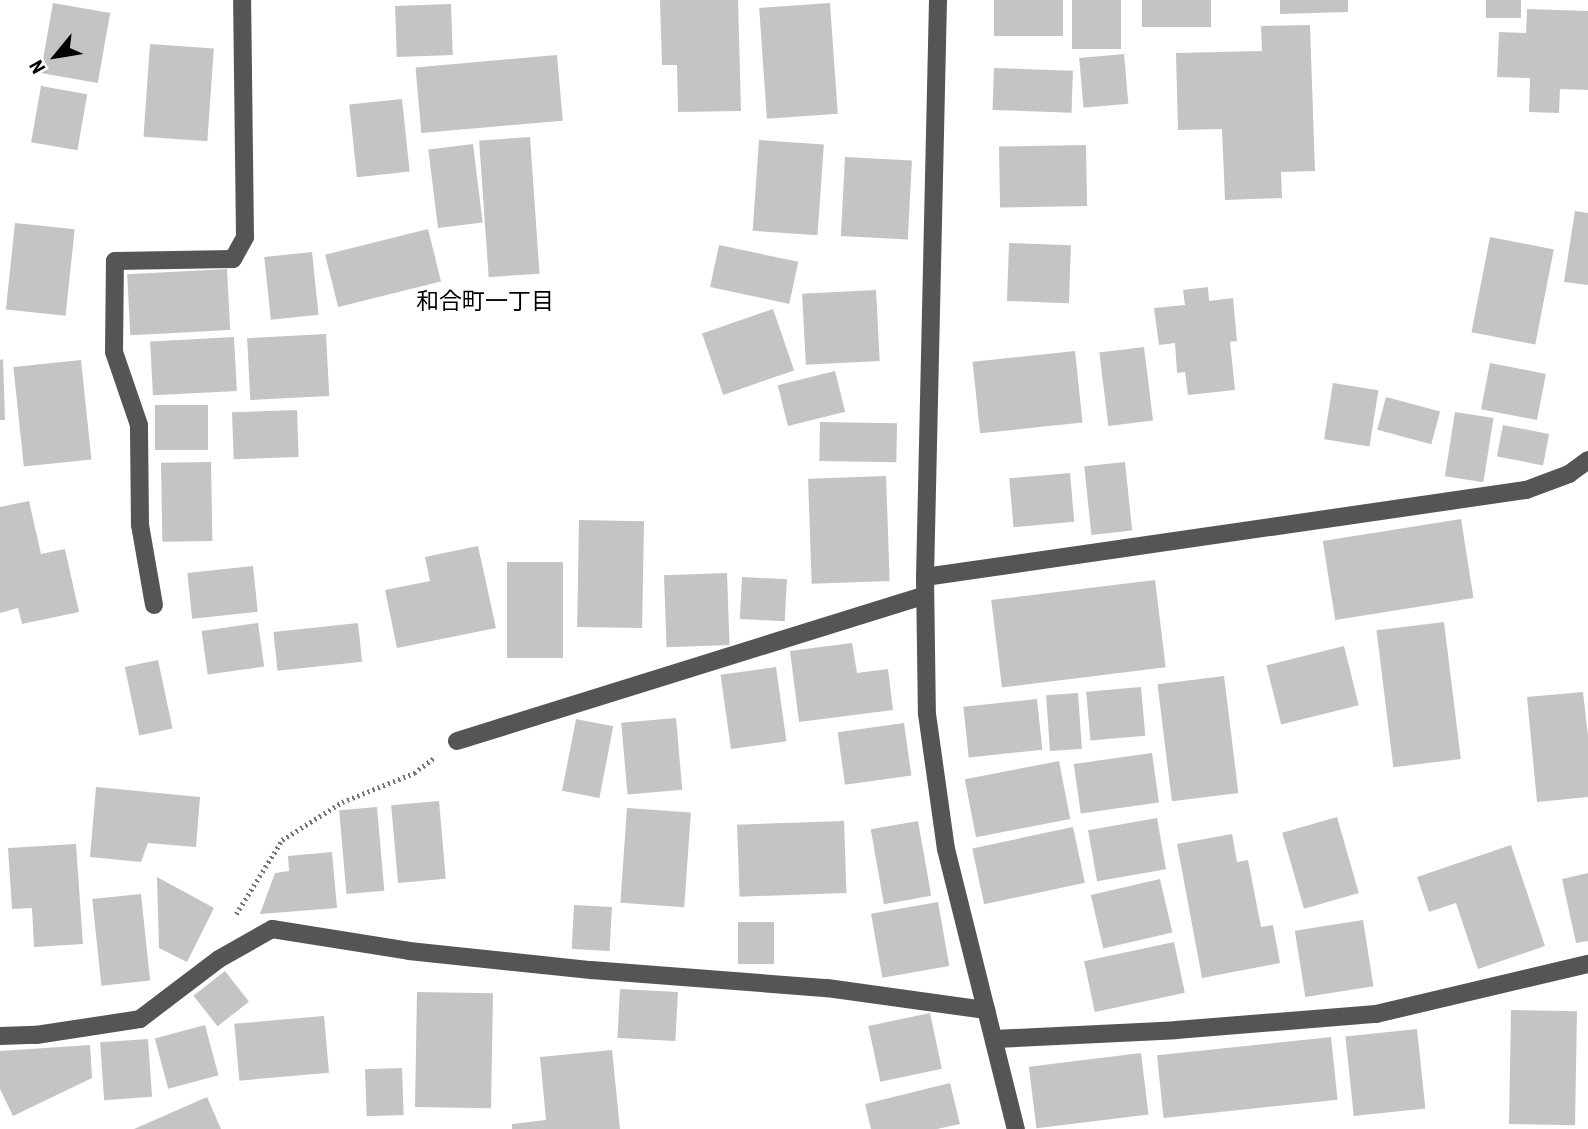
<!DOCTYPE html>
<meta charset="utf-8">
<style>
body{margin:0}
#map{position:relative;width:1588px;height:1129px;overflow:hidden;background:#fff;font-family:"Roboto Condensed","Noto Sans JP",sans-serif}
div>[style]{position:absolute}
.building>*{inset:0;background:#c4c4c4;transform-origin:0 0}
.path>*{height:4.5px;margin-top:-2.25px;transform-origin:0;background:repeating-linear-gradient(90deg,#777 0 2px,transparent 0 5.5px)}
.minor>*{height:18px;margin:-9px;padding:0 9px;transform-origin:9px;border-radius:9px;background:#555}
span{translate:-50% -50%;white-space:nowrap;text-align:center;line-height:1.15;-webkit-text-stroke:5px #fff;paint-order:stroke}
.neighbourhood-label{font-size:23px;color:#000}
.north{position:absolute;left:21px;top:21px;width:70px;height:70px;-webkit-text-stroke:5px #fff;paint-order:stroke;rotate:240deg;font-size:19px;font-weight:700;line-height:28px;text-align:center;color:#000}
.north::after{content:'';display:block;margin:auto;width:24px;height:32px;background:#000;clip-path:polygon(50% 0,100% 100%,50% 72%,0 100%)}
</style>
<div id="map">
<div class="building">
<i style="clip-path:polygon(660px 0,738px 0,741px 111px,678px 112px,677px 65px,662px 65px)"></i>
<i style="left:994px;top:0;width:69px;height:36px"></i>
<i style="left:1072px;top:0;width:49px;height:49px"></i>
<i style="left:1142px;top:0;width:69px;height:27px"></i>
<i style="clip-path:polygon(1280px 0,1348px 0,1348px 12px,1280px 14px)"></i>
<i style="left:1486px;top:0;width:35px;height:18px"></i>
<i style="left:53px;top:3px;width:58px;height:71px;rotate:10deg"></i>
<i style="left:830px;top:3px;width:111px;height:71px;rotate:86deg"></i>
<i style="left:451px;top:4px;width:51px;height:56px;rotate:88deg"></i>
<i style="clip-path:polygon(1527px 9px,1588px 11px,1588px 90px,1560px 89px,1559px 113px,1529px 112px,1530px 78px,1497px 77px,1499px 32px,1526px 33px)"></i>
<i style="clip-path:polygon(1310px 25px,1315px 171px,1281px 172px,1282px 198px,1225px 200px,1222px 129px,1178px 130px,1176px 53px,1262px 51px,1261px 26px)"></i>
<i style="left:150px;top:44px;width:64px;height:93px;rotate:4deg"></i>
<i style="left:1124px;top:54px;width:50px;height:45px;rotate:85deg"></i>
<i style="left:557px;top:55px;width:66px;height:142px;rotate:85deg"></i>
<i style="left:994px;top:68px;width:79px;height:42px;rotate:2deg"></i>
<i style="left:41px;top:86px;width:47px;height:57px;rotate:10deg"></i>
<i style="left:402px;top:99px;width:73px;height:53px;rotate:84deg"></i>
<i style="left:530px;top:137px;width:137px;height:51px;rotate:86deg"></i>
<i style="left:759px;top:140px;width:65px;height:91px;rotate:4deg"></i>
<i style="left:473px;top:144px;width:79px;height:45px;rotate:83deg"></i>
<i style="left:1086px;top:145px;width:61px;height:87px;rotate:89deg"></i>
<i style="left:845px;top:157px;width:67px;height:79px;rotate:3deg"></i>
<i style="clip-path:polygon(1575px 211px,1588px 213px,1588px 285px,1564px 282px)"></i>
<i style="left:15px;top:223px;width:60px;height:87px;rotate:6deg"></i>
<i style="left:428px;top:229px;width:54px;height:106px;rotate:76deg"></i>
<i style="left:1490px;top:237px;width:65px;height:97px;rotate:11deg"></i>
<i style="left:1009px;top:243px;width:62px;height:58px;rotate:2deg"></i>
<i style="left:719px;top:245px;width:81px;height:43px;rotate:12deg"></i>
<i style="left:312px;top:252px;width:63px;height:48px;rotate:84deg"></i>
<i style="left:227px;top:269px;width:61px;height:100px;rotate:87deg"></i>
<i style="clip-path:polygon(1208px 287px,1209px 301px,1233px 298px,1237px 341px,1230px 342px,1235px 390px,1188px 395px,1185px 372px,1177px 373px,1175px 343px,1159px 345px,1154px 308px,1185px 305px,1183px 290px)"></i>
<i style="left:876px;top:290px;width:71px;height:74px;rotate:87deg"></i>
<i style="left:773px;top:309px;width:65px;height:75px;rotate:71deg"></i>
<i style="left:326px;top:334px;width:62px;height:79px;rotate:87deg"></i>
<i style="left:234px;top:337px;width:54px;height:84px;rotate:87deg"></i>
<i style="left:1144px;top:347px;width:74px;height:45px;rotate:83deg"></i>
<i style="left:1075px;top:351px;width:72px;height:103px;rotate:84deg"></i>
<i style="clip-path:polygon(3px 359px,5px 420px,0 420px,0 360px)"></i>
<i style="left:81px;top:360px;width:100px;height:68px;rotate:84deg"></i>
<i style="left:1490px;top:363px;width:57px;height:47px;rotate:11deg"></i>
<i style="left:835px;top:371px;width:42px;height:59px;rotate:76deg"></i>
<i style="left:1333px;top:383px;width:46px;height:57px;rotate:9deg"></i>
<i style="left:1386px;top:397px;width:56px;height:34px;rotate:15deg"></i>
<i style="left:208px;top:405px;width:45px;height:53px;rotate:90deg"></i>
<i style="left:297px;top:410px;width:47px;height:65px;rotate:88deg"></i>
<i style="left:1455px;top:412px;width:39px;height:65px;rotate:9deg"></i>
<i style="left:820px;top:422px;width:77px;height:39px;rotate:1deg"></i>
<i style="left:1503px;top:425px;width:47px;height:32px;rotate:11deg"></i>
<i style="left:211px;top:462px;width:79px;height:50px;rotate:89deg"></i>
<i style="left:1125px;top:462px;width:69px;height:41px;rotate:84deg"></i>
<i style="left:1070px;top:473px;width:49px;height:61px;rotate:85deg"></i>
<i style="left:886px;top:476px;width:105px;height:78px;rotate:88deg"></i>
<i style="clip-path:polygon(29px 501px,41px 554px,65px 549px,79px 612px,22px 624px,18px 608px,0 613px,0 507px)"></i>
<i style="left:1461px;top:519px;width:80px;height:140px;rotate:81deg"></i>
<i style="left:579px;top:520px;width:65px;height:107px;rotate:1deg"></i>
<i style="clip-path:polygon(478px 546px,496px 628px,397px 648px,385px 590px,430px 581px,425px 557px)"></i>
<i style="left:507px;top:562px;width:56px;height:96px"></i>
<i style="left:253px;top:566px;width:46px;height:66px;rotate:84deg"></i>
<i style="left:727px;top:573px;width:72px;height:63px;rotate:88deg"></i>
<i style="left:742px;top:577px;width:45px;height:42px;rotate:3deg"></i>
<i style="left:1155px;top:580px;width:88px;height:165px;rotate:83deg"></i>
<i style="left:1444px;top:622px;width:138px;height:68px;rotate:83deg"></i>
<i style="left:258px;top:623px;width:44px;height:57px;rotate:82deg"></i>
<i style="left:358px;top:623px;width:39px;height:85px;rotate:84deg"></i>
<i style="clip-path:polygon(852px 643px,857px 673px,888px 669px,893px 710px,799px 722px,790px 651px)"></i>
<i style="left:1344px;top:646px;width:61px;height:80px;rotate:76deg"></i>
<i style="left:158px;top:660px;width:70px;height:34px;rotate:78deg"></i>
<i style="left:776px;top:667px;width:75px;height:56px;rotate:82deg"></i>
<i style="left:1224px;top:676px;width:118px;height:67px;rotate:83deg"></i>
<i style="left:1141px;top:687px;width:49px;height:55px;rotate:85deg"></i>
<i style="clip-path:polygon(1583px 692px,1588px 736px,1588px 797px,1537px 802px,1527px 697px)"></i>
<i style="left:1078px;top:693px;width:56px;height:32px;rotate:86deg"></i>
<i style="left:1037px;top:699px;width:51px;height:74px;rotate:84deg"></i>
<i style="left:676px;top:718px;width:72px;height:55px;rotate:85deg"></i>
<i style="left:576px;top:719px;width:38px;height:73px;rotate:11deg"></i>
<i style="left:904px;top:723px;width:53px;height:67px;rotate:82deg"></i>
<i style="left:1152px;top:753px;width:50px;height:79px;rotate:82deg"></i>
<i style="left:1059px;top:761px;width:59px;height:96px;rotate:79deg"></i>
<i style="clip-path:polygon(96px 787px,200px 797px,196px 847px,148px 843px,141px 862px,90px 857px)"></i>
<i style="left:439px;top:801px;width:78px;height:48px;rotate:85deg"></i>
<i style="left:377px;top:807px;width:84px;height:38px;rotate:85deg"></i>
<i style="left:627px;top:808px;width:64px;height:95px;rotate:4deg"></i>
<i style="left:1337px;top:817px;width:79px;height:57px;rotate:74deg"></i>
<i style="left:1157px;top:818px;width:52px;height:70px;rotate:80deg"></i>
<i style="left:844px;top:821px;width:72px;height:107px;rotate:88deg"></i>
<i style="left:918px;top:821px;width:76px;height:48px;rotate:80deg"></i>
<i style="left:1073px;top:827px;width:57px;height:103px;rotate:78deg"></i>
<i style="clip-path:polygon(1232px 834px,1237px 862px,1248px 860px,1261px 927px,1273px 925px,1280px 963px,1202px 978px,1177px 844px)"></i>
<i style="clip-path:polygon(76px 844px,83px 944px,34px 947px,32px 908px,12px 909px,8px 848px)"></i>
<i style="clip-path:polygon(1511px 845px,1545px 946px,1478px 969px,1456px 903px,1429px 912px,1417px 877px)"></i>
<i style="clip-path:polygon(332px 852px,337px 908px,260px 914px,275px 873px,289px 871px,288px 856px)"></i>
<i style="clip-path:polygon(1588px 873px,1588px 941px,1576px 943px,1562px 879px)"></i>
<i style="clip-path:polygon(157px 877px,214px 908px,187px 962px,159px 948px)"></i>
<i style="left:1160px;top:879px;width:55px;height:71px;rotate:77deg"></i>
<i style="left:141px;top:894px;width:87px;height:49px;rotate:84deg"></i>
<i style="left:938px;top:902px;width:65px;height:68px;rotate:80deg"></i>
<i style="left:574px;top:905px;width:38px;height:44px;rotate:3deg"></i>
<i style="left:1363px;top:920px;width:67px;height:69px;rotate:81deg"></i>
<i style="left:738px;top:922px;width:36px;height:42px"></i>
<i style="left:1174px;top:942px;width:52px;height:92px;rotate:78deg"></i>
<i style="left:225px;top:971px;width:39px;height:40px;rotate:52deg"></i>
<i style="left:620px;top:989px;width:58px;height:49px;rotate:3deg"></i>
<i style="left:417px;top:992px;width:76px;height:115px;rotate:1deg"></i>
<i style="left:1511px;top:1010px;width:66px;height:114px;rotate:1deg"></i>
<i style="left:930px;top:1013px;width:57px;height:63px;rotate:78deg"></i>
<i style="left:324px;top:1016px;width:57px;height:90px;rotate:85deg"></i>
<i style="left:205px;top:1025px;width:52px;height:52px;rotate:75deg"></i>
<i style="left:1417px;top:1029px;width:80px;height:72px;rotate:84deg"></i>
<i style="left:1331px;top:1037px;width:63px;height:175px;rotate:84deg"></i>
<i style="left:148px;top:1039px;width:58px;height:48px;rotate:86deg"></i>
<i style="clip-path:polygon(90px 1045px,92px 1078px,13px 1116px,0 1089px,0 1051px)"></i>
<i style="clip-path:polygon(612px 1050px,620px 1129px,512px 1129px,512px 1124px,546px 1120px,540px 1057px)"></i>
<i style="left:1141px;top:1053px;width:62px;height:113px;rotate:83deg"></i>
<i style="left:402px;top:1068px;width:47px;height:37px;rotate:88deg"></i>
<i style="clip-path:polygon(950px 1083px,960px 1124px,937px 1129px,871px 1129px,865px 1104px)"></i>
<i style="clip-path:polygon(207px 1097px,221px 1129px,134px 1129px)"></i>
</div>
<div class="path">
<i style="left:236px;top:914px;width:87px;rotate:-58.1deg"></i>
<i style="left:282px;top:840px;width:71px;rotate:-32.3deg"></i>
<i style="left:342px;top:802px;width:78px;rotate:-21.9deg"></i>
<i style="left:414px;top:773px;width:25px;rotate:-37deg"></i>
</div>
<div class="minor">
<i style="left:938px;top:0;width:577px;rotate:91.29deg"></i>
<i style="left:925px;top:577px;width:137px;rotate:89.2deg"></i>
<i style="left:927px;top:714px;width:136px;rotate:82deg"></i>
<i style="left:946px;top:849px;width:289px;rotate:76deg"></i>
<i style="left:925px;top:577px;width:607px;rotate:-8.24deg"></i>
<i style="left:1526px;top:490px;width:46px;rotate:-20.4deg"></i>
<i style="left:1569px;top:474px;width:24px;rotate:-36deg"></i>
<i style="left:154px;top:605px;width:81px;rotate:-99.9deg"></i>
<i style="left:140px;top:525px;width:100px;rotate:-90.6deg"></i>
<i style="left:139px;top:425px;width:77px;rotate:-108.9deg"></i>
<i style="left:114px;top:352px;width:91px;rotate:-89.4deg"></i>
<i style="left:115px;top:261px;width:118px;rotate:-1deg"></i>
<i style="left:233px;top:259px;width:25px;rotate:-61deg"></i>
<i style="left:245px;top:237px;width:237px;rotate:-90.7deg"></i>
<i style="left:457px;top:741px;width:490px;rotate:-17.3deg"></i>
<i style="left:0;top:1036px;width:36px;rotate:-2deg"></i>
<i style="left:36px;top:1035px;width:105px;rotate:-8.7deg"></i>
<i style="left:140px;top:1019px;width:99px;rotate:-37.2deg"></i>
<i style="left:219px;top:959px;width:61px;rotate:-29.5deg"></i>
<i style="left:272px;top:929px;width:139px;rotate:9.1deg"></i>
<i style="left:409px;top:951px;width:183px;rotate:6deg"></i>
<i style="left:591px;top:970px;width:237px;rotate:4.4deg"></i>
<i style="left:827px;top:988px;width:161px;rotate:7.9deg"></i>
<i style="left:995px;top:1039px;width:181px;rotate:-2.8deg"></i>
<i style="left:1176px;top:1030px;width:201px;rotate:-4.6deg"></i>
<i style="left:1376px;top:1014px;width:218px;rotate:-13.3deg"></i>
</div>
<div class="neighbourhood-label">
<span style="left:485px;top:302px">和合町一丁目</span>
</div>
<div class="north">N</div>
</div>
